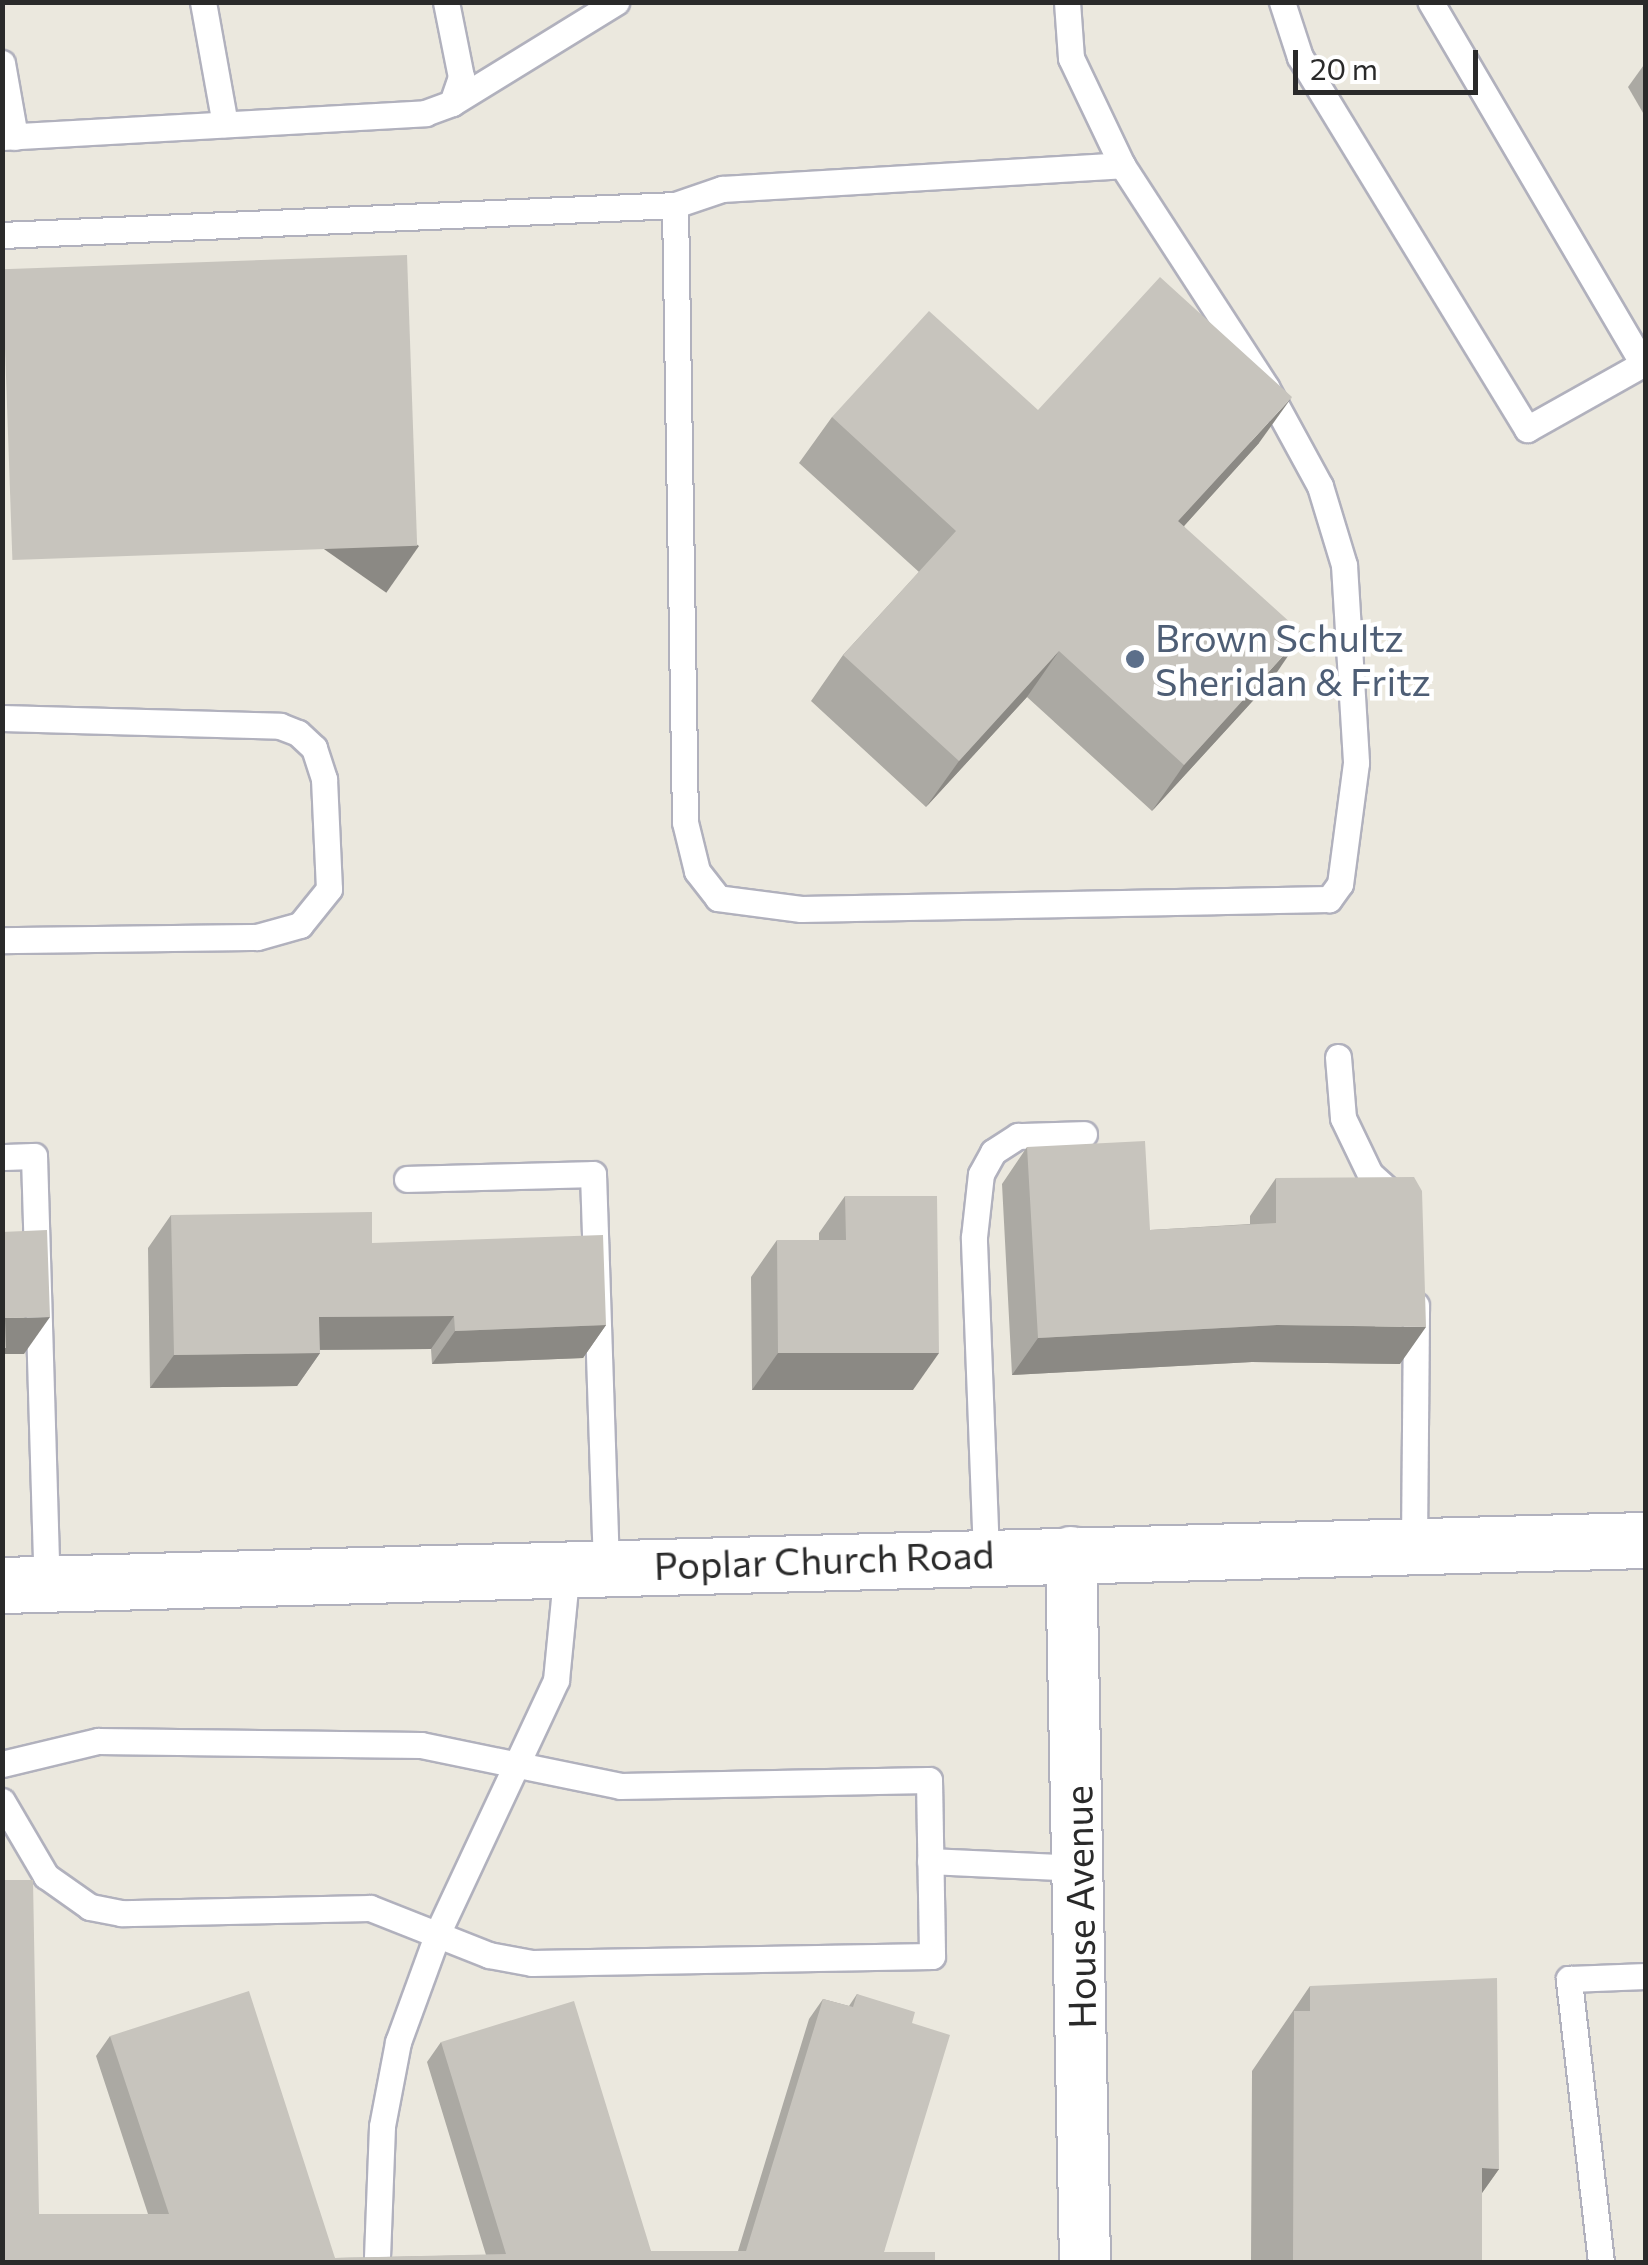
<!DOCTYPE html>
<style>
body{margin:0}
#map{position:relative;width:1648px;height:2265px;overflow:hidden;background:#ebe8de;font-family:Commissioner,sans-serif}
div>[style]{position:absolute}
.roads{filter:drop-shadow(2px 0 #b1b1bd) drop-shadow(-2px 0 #b1b1bd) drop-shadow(0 2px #b1b1bd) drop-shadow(0 -2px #b1b1bd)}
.service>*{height:25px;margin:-12.5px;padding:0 12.5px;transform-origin:12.5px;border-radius:12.5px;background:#fff}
.minor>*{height:50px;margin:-25px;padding:0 25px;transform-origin:25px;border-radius:25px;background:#fff}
.tertiary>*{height:55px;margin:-27.5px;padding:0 27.5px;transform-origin:27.5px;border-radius:27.5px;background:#fff}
.wall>*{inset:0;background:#aba9a3}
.shaded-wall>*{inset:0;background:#8b8984;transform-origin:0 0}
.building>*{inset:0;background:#c7c4bd;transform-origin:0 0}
.dots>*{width:28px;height:28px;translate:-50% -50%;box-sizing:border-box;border:5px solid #fff;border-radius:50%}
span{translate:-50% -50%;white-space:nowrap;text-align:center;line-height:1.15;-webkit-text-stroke:9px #fff;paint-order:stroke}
.service-label{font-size:38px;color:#4e5e75}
.left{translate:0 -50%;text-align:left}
.street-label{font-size:38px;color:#2a2a2a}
.frame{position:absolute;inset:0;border:5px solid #2a2a2a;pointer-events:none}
.scale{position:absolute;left:1293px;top:50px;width:185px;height:45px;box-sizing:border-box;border:5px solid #2a2a2a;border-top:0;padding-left:12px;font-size:30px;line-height:35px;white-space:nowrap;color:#2a2a2a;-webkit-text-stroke:8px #fff;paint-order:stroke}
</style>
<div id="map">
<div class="roads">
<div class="service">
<i style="left:203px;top:2px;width:124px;rotate:79.8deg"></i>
<i style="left:1067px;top:2px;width:56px;rotate:85.9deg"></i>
<i style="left:1071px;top:58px;width:119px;rotate:64.5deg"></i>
<i style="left:1282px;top:2px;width:58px;rotate:71.9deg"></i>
<i style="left:1300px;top:57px;width:436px;rotate:58.6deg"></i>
<i style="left:1527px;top:429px;width:133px;rotate:-29.3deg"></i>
<i style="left:1643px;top:364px;width:420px;rotate:-120.4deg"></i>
<i style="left:2px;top:63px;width:75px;rotate:80deg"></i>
<i style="left:452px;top:103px;width:193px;rotate:-31.6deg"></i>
<i style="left:2px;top:137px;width:424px;rotate:-3.2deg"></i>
<i style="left:425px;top:113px;width:29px;rotate:-20deg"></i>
<i style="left:452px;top:103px;width:28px;rotate:-71deg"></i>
<i style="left:461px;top:77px;width:76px;rotate:-101.3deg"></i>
<i style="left:2px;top:235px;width:674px;rotate:-2.55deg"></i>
<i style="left:675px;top:205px;width:50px;rotate:-18.8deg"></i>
<i style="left:722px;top:189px;width:401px;rotate:-3.4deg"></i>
<i style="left:1122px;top:165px;width:265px;rotate:57deg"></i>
<i style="left:1266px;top:387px;width:113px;rotate:61.4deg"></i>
<i style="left:1320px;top:486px;width:83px;rotate:73.1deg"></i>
<i style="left:1344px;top:565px;width:198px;rotate:86.5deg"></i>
<i style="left:1356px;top:763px;width:122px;rotate:97.5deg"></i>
<i style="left:1340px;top:884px;width:19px;rotate:126deg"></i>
<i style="left:1329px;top:899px;width:528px;rotate:178.91deg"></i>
<i style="left:801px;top:909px;width:84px;rotate:-172.5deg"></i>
<i style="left:718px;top:898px;width:34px;rotate:-128deg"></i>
<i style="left:697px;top:871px;width:50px;rotate:-103.8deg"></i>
<i style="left:685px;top:822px;width:617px;rotate:-90.93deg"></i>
<i style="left:2px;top:718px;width:278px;rotate:1.6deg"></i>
<i style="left:280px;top:726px;width:19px;rotate:21deg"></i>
<i style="left:298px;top:733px;width:22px;rotate:43deg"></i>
<i style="left:314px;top:748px;width:33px;rotate:72deg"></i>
<i style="left:324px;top:779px;width:110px;rotate:87.4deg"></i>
<i style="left:329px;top:889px;width:46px;rotate:128.9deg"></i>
<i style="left:300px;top:925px;width:45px;rotate:164.4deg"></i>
<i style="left:257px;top:937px;width:255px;rotate:179.3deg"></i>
<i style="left:1338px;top:1057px;width:61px;rotate:85.3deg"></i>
<i style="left:1343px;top:1118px;width:62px;rotate:64.3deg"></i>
<i style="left:1370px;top:1174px;width:38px;rotate:42deg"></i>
<i style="left:2px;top:1157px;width:32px;rotate:-2deg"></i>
<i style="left:34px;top:1156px;width:428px;rotate:88.3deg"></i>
<i style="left:407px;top:1179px;width:186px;rotate:-1.5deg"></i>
<i style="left:593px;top:1174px;width:391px;rotate:88.1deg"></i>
<i style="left:1414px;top:1544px;width:239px;rotate:-89.5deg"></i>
<i style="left:986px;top:1554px;width:317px;rotate:-92.2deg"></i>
<i style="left:974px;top:1237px;width:63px;rotate:-83.7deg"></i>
<i style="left:981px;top:1174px;width:25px;rotate:-61deg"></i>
<i style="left:993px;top:1152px;width:30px;rotate:-33deg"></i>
<i style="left:1018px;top:1136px;width:66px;rotate:-1.7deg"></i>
<i style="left:2px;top:1764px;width:99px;rotate:-13.5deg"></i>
<i style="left:98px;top:1741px;width:323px;rotate:0.7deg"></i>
<i style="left:421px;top:1745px;width:203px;rotate:11.6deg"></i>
<i style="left:620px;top:1786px;width:309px;rotate:-1.1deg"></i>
<i style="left:929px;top:1780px;width:176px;rotate:89deg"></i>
<i style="left:932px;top:1956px;width:400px;rotate:179deg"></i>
<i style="left:532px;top:1963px;width:44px;rotate:-169.5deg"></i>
<i style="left:489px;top:1955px;width:128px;rotate:-158.4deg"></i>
<i style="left:370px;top:1908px;width:249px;rotate:178.8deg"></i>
<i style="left:121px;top:1913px;width:32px;rotate:-169deg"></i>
<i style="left:90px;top:1907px;width:54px;rotate:-144.8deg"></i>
<i style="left:46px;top:1876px;width:87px;rotate:-120.4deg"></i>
<i style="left:930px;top:1861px;width:149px;rotate:2.7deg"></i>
<i style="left:377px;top:2257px;width:131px;rotate:-87.8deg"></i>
<i style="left:382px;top:2126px;width:86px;rotate:-79.2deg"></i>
<i style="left:398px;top:2042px;width:119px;rotate:-69.9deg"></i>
<i style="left:439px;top:1930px;width:276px;rotate:-64.9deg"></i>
<i style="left:556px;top:1680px;width:114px;rotate:-84.4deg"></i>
<i style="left:1601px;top:2262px;width:285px;rotate:-96.5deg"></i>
<i style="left:1569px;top:1979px;width:77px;rotate:-2.2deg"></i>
</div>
<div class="minor">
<i style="left:1071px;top:1552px;width:710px;rotate:88.87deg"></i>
</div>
<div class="tertiary">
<i style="left:2px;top:1585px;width:1645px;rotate:-1.57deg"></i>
</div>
</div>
<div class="wall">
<i style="clip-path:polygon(1646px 62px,1646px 118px,1628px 87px)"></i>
<i style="clip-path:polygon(1038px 410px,1259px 443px,1184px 526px,1271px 681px,1152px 811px,1027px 697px,926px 807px,811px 701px,843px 655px,919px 572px,799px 463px,832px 417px)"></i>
<i style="clip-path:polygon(1027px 1147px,1150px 1230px,1250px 1224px,1250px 1216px,1276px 1178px,1400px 1364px,1252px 1362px,1012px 1375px,1002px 1184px)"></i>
<i style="clip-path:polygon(845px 1196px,913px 1390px,752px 1390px,751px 1277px,777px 1240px,819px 1240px,819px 1233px)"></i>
<i style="clip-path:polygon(171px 1215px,372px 1243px,606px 1325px,583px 1358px,432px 1364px,431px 1349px,320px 1350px,320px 1353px,297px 1386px,150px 1388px,148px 1248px)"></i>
<i style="clip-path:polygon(1310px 1986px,1499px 2169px,1482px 2193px,1482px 2262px,1251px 2262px,1252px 2071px)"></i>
<i style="clip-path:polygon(857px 1994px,912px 2023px,884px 2252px,2px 2262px,39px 2214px,148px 2214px,96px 2056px,110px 2036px,335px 2258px,486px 2255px,427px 2062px,441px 2042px,651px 2251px,738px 2251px,809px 2019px,823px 1999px,849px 2006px)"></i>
</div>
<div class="shaded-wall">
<i style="clip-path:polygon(1292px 397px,1259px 443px,1146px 568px,1178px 521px)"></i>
<i style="left:419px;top:546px;width:57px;height:417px;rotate:125deg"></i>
<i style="clip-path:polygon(1303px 634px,1271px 681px,1152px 811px,1184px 765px)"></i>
<i style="clip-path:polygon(1059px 651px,1027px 697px,926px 807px,959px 761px)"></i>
<i style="clip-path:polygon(454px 1316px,431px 1349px,296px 1350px,319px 1317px)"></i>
<i style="clip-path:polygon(50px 1317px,24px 1354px,2px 1354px,2px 1321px,5px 1318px)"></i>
<i style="clip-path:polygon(606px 1325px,583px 1358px,432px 1364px,455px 1331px)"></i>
<i style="clip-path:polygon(1277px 1325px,1426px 1327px,1400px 1364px,1252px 1362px,1012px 1375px,1038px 1338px)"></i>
<i style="clip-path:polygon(320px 1353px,297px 1386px,150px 1388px,174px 1355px)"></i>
<i style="clip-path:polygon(778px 1353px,939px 1353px,913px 1390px,752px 1390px)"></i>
<i style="clip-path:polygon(1482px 2168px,1499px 2169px,1457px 2228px)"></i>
</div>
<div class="building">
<i style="left:407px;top:255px;width:291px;height:405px;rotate:88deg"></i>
<i style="clip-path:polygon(1160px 277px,1292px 397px,1178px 521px,1303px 634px,1184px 765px,1059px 651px,959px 761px,843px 655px,956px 531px,832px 417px,929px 311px,1038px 410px)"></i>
<i style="clip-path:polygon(1145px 1141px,1150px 1230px,1276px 1223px,1276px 1178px,1414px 1177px,1422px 1191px,1426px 1327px,1277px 1325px,1038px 1338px,1027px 1147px)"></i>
<i style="clip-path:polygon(845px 1196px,937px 1196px,939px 1353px,778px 1353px,777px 1240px,846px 1240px)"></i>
<i style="clip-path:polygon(372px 1212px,372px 1243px,603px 1235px,606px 1325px,455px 1331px,454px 1316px,319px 1317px,320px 1353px,174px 1355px,171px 1215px)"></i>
<i style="clip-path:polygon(47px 1230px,50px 1317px,5px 1318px,6px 1348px,2px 1348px,2px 1232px)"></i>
<i style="clip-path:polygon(2px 1880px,33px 1880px,39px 2214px,169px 2214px,110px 2036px,249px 1991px,335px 2258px,506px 2254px,441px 2042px,574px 2001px,651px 2251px,746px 2251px,823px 1999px,853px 2007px,857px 1994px,915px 2012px,912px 2023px,950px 2035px,884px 2252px,935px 2252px,935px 2262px,2px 2262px)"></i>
<i style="clip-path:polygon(1497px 1978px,1499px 2169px,1482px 2168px,1482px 2262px,1293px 2262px,1294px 2011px,1310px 2011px,1310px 1986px)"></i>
</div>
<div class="dots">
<i style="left:1135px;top:659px;background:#5c6f8a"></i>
</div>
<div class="service-label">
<span class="left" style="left:1155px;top:659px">Brown Schultz<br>Sheridan &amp; Fritz</span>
</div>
<div class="street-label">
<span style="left:824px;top:1559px;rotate:-2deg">Poplar Church Road</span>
<span style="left:1079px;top:1907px;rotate:-91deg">House Avenue</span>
</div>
<div class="frame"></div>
<div class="scale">20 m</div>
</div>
